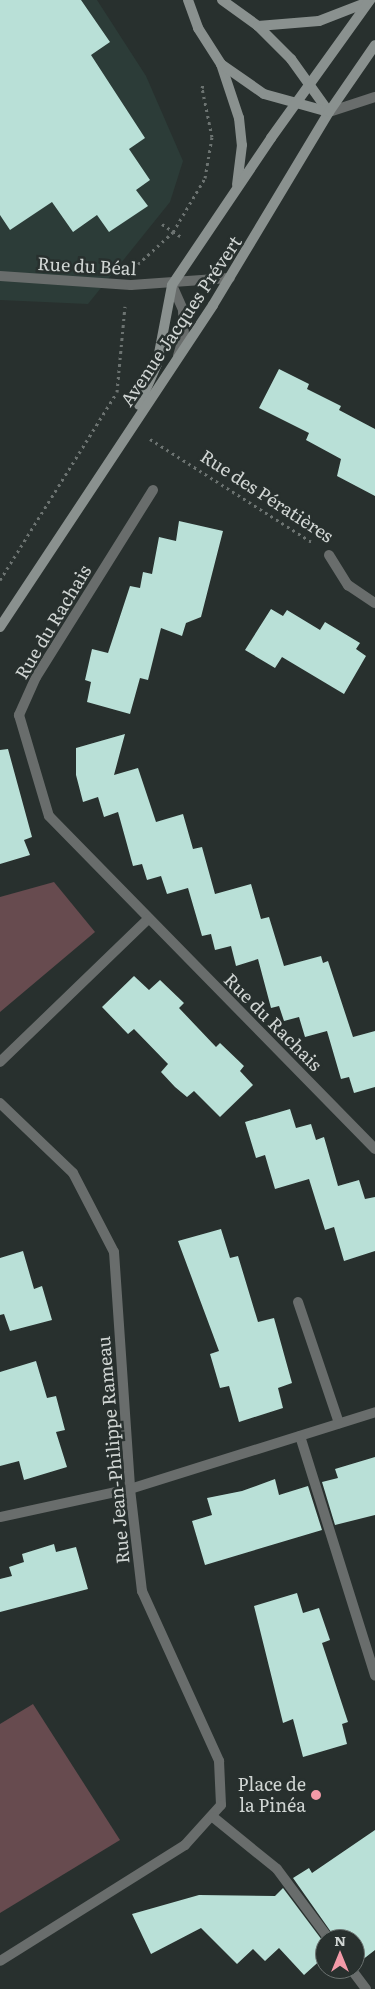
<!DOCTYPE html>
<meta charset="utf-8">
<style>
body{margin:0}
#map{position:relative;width:375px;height:1989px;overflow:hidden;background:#28302e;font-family:Literata,serif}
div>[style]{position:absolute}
.built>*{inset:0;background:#2c3c38}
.green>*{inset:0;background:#674b4f}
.building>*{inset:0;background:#b9e0d7}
.path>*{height:3px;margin-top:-1.5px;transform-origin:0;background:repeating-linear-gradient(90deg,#6c7371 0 2.5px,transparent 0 6.5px)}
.minor>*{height:10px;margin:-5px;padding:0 5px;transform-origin:5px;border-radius:5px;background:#696d6c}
.secondary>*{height:10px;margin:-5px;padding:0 5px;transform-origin:5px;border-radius:5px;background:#8a918f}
.dots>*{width:14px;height:14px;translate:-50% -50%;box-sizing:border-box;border:2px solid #28302e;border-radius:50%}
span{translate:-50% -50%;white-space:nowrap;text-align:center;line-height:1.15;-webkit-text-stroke:5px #28302e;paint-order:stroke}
.street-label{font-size:18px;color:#d0d5d3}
.poi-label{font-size:18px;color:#d0d5d3}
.right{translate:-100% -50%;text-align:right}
.north{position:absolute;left:315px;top:1929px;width:50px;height:50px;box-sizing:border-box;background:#28302e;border:1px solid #6b7270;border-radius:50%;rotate:0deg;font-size:14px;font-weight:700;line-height:20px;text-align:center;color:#d0d5d3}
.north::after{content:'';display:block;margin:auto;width:18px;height:22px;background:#f39aa8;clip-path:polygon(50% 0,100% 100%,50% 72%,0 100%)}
</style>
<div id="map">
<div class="built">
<i style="clip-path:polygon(0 0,97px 0,146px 76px,183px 161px,170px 202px,88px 304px,0 300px)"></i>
</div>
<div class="green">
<i style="clip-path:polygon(54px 882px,95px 932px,0 1012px,0 897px)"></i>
<i style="clip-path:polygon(33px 1704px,120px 1840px,0 1913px,0 1724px)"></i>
</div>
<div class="building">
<i style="clip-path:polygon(0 0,81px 0,110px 42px,91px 55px,145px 138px,129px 149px,150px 180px,136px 190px,148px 206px,109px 232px,97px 215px,73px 232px,52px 202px,10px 230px,0 215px)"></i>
<i style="clip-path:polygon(279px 369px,309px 384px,307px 389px,341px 406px,339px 410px,375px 429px,375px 496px,337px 476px,341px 459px,306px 440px,309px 433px,259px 408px)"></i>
<i style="clip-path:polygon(179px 521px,223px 531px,201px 617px,186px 623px,182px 636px,161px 628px,148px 680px,140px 678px,130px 714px,87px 702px,91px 682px,85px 680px,92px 649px,108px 653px,130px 586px,140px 588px,143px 572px,152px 574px,159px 537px,176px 541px)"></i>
<i style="clip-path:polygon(271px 609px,283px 616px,287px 610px,320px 630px,325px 622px,360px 643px,356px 649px,366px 656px,344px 694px,282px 657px,275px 668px,245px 650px)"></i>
<i style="clip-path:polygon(125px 734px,114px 775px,138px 768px,156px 822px,183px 814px,193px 849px,202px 847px,215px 894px,251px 884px,261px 919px,269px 917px,284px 966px,321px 956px,323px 963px,328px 961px,353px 1037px,375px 1031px,375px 1087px,354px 1093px,349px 1077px,341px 1079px,327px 1031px,305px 1037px,299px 1017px,284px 1021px,279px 1006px,271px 1008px,258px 959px,236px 966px,231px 946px,215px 950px,211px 934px,202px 936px,188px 888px,167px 894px,161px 876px,147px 880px,142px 864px,133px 866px,118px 812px,104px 817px,98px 797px,83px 802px,76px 775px,76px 748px)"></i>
<i style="clip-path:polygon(8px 749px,32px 837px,24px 840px,30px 855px,0 864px,0 750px)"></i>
<i style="clip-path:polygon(134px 976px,149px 990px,160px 980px,184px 1003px,179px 1008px,216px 1047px,220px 1043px,244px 1066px,240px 1071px,253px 1085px,220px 1117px,194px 1091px,187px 1097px,175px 1087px,161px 1072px,168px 1064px,134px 1029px,128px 1034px,102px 1007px)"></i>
<i style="clip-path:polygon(290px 1109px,296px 1128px,311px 1124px,316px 1140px,324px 1137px,338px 1186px,359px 1180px,365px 1199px,375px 1197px,375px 1251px,344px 1261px,334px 1227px,325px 1230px,309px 1179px,275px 1189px,265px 1155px,256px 1158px,245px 1122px)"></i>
<i style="clip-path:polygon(221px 1229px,230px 1258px,238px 1256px,258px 1322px,274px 1318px,292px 1383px,278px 1388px,283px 1408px,239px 1422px,229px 1386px,220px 1388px,210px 1354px,219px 1351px,178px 1241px)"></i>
<i style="clip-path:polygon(23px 1251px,34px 1289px,42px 1286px,52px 1320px,10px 1331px,4px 1314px,0 1315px,0 1258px)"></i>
<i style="clip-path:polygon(36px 1361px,47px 1398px,56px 1396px,65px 1430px,56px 1432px,67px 1467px,24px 1480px,19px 1461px,0 1466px,0 1372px)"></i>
<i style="clip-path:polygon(375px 1457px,375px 1515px,335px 1525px,322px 1482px,338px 1478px,335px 1469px)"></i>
<i style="clip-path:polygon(275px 1479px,279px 1495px,308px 1486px,322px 1530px,205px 1565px,192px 1521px,212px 1515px,207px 1498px,242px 1491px)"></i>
<i style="clip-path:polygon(54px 1544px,56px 1552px,76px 1547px,88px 1589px,0 1612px,0 1579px,12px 1576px,9px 1567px,24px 1562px,22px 1554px)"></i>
<i style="clip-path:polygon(297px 1593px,303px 1613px,319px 1608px,330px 1640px,322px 1643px,348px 1722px,342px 1724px,347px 1744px,303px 1757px,293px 1719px,283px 1723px,254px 1606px)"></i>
<i style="clip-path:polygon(375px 1830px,375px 1950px,357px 1964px,355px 1939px,336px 1939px,293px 1878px,309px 1868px,312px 1873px)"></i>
<i style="clip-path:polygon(283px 1888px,325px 1944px,325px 1956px,304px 1975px,279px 1948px,265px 1961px,253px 1949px,237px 1964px,201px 1928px,151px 1954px,132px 1914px,199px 1895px,275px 1896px)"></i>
</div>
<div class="path">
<i style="left:162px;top:224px;width:22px;rotate:34deg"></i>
<i style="left:138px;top:264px;width:47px;rotate:-42.4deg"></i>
<i style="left:173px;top:232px;width:63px;rotate:-59.3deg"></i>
<i style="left:205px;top:178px;width:42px;rotate:-80.3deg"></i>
<i style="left:212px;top:137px;width:50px;rotate:-101.5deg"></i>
<i style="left:202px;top:88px;width:6px;rotate:-72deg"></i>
<i style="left:150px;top:439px;width:193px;rotate:32.5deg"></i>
<i style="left:0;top:580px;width:221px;rotate:-58.1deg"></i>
<i style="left:117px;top:392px;width:86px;rotate:-84.7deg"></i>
</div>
<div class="minor">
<i style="left:329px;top:112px;width:48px;rotate:-18.1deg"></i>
<i style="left:0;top:276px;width:131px;rotate:3.9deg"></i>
<i style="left:131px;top:285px;width:99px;rotate:-4deg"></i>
<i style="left:172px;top:285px;width:27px;rotate:66deg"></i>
<i style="left:183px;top:310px;width:25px;rotate:88deg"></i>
<i style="left:184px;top:335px;width:22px;rotate:106deg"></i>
<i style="left:153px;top:490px;width:221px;rotate:122deg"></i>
<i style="left:36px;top:677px;width:42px;rotate:114.1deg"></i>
<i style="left:19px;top:715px;width:105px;rotate:73.5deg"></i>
<i style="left:49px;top:816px;width:466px;rotate:45.6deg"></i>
<i style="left:329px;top:555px;width:36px;rotate:58deg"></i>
<i style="left:348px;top:585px;width:32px;rotate:34deg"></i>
<i style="left:0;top:1062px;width:206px;rotate:-44deg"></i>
<i style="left:0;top:1103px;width:101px;rotate:43.8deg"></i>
<i style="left:73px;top:1173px;width:89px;rotate:62.6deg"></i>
<i style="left:114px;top:1252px;width:238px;rotate:86.1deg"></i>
<i style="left:130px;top:1489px;width:103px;rotate:83.3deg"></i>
<i style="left:142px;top:1591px;width:187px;rotate:65.6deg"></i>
<i style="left:219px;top:1761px;width:44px;rotate:87.4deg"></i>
<i style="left:221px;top:1805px;width:54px;rotate:132deg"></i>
<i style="left:185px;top:1845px;width:218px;rotate:147.9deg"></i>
<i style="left:298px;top:1302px;width:128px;rotate:71.3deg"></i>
<i style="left:300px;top:1436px;width:251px;rotate:72.6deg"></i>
<i style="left:0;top:1517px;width:133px;rotate:-12.2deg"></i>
<i style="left:130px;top:1489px;width:257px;rotate:-17.4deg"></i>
<i style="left:213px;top:1817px;width:82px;rotate:39.1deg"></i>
<i style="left:277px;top:1869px;width:87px;rotate:53.4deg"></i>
<i style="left:351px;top:1969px;width:25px;rotate:53deg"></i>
</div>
<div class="secondary">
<i style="left:188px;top:0;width:30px;rotate:70deg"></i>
<i style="left:198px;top:28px;width:43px;rotate:57.4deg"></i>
<i style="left:221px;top:64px;width:57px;rotate:71.6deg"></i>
<i style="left:239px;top:118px;width:27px;rotate:84deg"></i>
<i style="left:242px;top:145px;width:40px;rotate:97.1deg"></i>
<i style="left:222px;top:0;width:44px;rotate:35.8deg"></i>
<i style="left:258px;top:26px;width:61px;rotate:-4.7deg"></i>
<i style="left:319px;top:21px;width:53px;rotate:-21.2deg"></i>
<i style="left:258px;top:26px;width:47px;rotate:45deg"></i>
<i style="left:291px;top:59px;width:65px;rotate:54.4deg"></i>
<i style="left:221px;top:64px;width:52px;rotate:34.9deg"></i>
<i style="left:264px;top:94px;width:67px;rotate:15.5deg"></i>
<i style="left:139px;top:405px;width:45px;rotate:-66.3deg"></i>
<i style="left:157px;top:364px;width:80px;rotate:-79.2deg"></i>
<i style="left:172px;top:285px;width:177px;rotate:-56deg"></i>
<i style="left:271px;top:138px;width:170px;rotate:-54.3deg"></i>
<i style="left:0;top:627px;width:386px;rotate:-56.5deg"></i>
<i style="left:213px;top:305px;width:225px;rotate:-59deg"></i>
<i style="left:329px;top:112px;width:81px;rotate:-55.5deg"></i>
</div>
<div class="dots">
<i style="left:316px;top:1795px;background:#f39aa8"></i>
</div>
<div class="street-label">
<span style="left:87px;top:266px;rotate:3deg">Rue du Béal</span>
<span style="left:181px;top:321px;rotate:-56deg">Avenue Jacques Prévert</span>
<span style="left:267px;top:496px;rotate:33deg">Rue des Pératières</span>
<span style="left:53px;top:622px;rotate:-59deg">Rue du Rachais</span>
<span style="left:273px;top:1022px;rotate:45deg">Rue du Rachais</span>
<span style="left:113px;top:1450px;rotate:-95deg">Rue Jean-Philippe Rameau</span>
</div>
<div class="poi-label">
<span class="right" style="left:306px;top:1795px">Place de<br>la Pinéa</span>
</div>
<div class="north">N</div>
</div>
